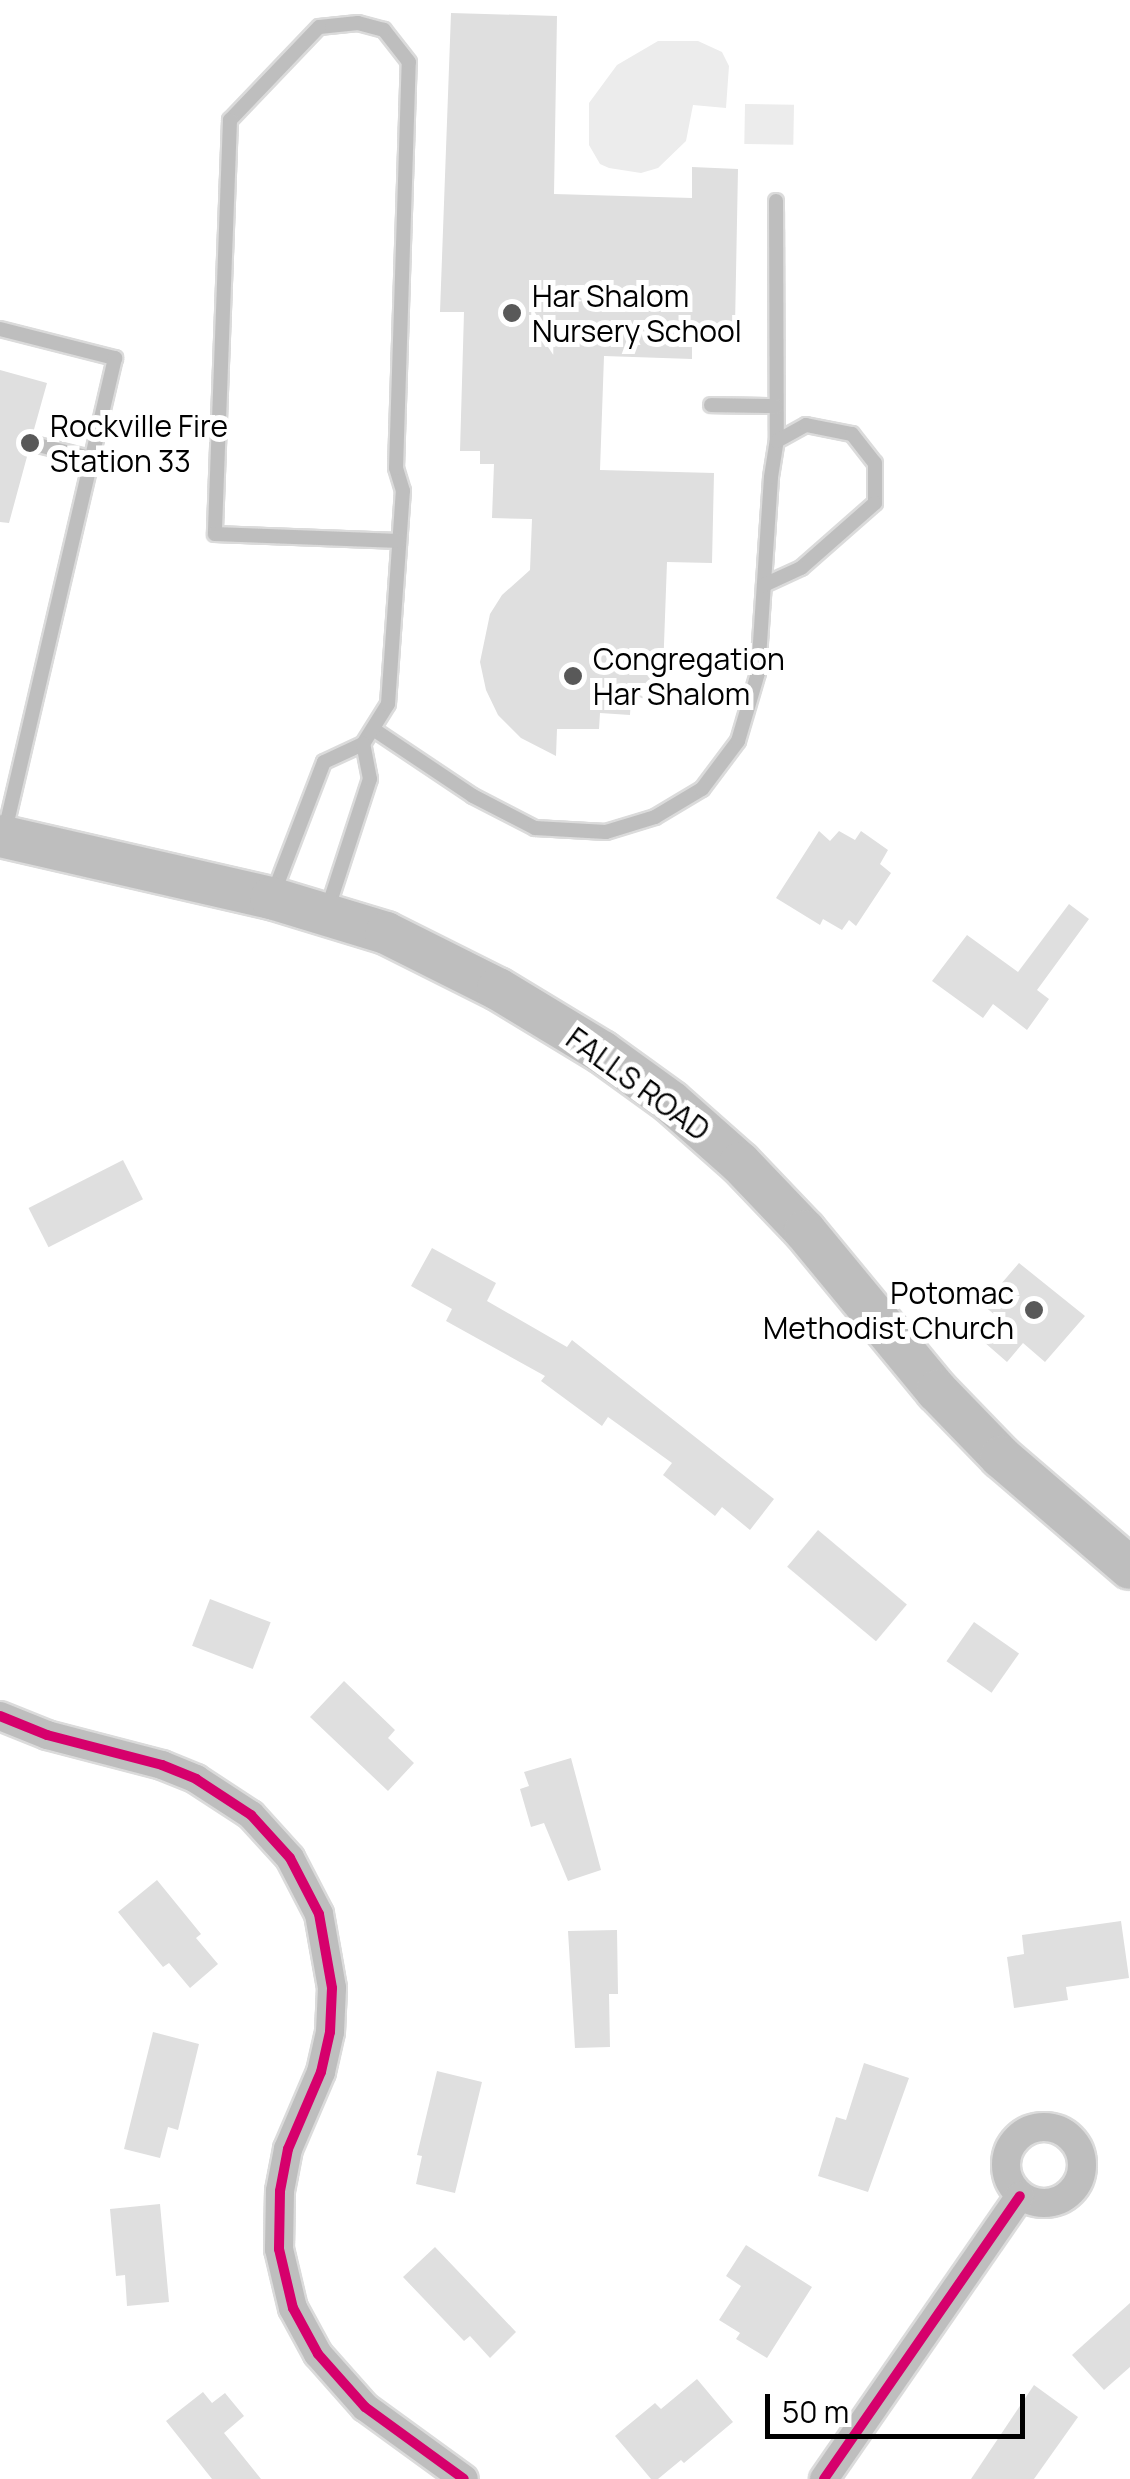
<!DOCTYPE html>
<style>
body{margin:0}
#map{position:relative;width:1130px;height:2479px;overflow:hidden;background:#fff;font-family:Manrope,sans-serif}
div>[style]{position:absolute}
.green>*{inset:0;background:#ececec;transform-origin:0 0}
.building>*{inset:0;background:#dfdfdf;transform-origin:0 0}
.roads{filter:drop-shadow(2px 0 #dbdbdb) drop-shadow(-2px 0 #dbdbdb) drop-shadow(0 2px #dbdbdb) drop-shadow(0 -2px #dbdbdb)}
.service>*{height:14px;margin:-7px;padding:0 7px;transform-origin:7px;border-radius:7px;background:#bebebe}
.minor>*{height:28px;margin:-14px;padding:0 14px;transform-origin:14px;border-radius:14px;background:#bebebe}
.minor>.ring{margin:-14px;padding:0;box-sizing:content-box;background:none;border:28px solid #bebebe;border-radius:50%}
.primary>*{height:42px;margin:-21px;padding:0 21px;transform-origin:21px;border-radius:21px;background:#bebebe}
.cycleway>*{height:10px;margin:-5px;padding:0 5px;transform-origin:5px;border-radius:5px;background:#d6006c}
.dots>*{width:28px;height:28px;translate:-50% -50%;box-sizing:border-box;border:5px solid #fff;border-radius:50%}
span{translate:-50% -50%;white-space:nowrap;text-align:center;line-height:1.15;-webkit-text-stroke:10px #fff;paint-order:stroke}
.poi-label{font-size:30px;color:#000}
.left{translate:0 -50%;text-align:left}
.right{translate:-100% -50%;text-align:right}
.street-label{font-size:30px;color:#000}
.scale{position:absolute;left:765px;top:2394px;width:260px;height:45px;box-sizing:border-box;border:5px solid #000;border-top:0;padding-left:12px;font-size:30px;line-height:35px;white-space:nowrap;color:#000;-webkit-text-stroke:8px #fff;paint-order:stroke}
</style>
<div id="map">
<div class="green">
<i style="clip-path:polygon(658px 41px,698px 41px,722px 52px,729px 66px,726px 108px,693px 105px,686px 141px,658px 168px,641px 173px,609px 168px,600px 164px,589px 145px,589px 103px,617px 65px)"></i>
<i style="left:745px;top:104px;width:49px;height:40px;rotate:1deg"></i>
</div>
<div class="building">
<i style="clip-path:polygon(451px 13px,557px 16px,554px 194px,692px 198px,692px 167px,738px 169px,735px 326px,692px 325px,692px 359px,604px 356px,600px 470px,714px 473px,712px 563px,667px 562px,662px 699px,631px 698px,630px 715px,600px 713px,599px 729px,557px 729px,556px 756px,521px 738px,498px 715px,486px 690px,480px 662px,490px 614px,502px 595px,530px 570px,532px 519px,492px 518px,494px 464px,480px 464px,480px 451px,460px 451px,464px 312px,440px 312px)"></i>
<i style="clip-path:polygon(0 370px,47px 383px,33px 433px,20px 440px,28px 453px,9px 523px,0 522px)"></i>
<i style="clip-path:polygon(819px 831px,830px 841px,839px 831px,855px 840px,861px 831px,888px 850px,880px 864px,891px 873px,856px 926px,849px 920px,842px 930px,823px 919px,820px 925px,776px 898px)"></i>
<i style="clip-path:polygon(1069px 904px,1089px 919px,1037px 990px,1049px 999px,1027px 1030px,993px 1004px,983px 1018px,932px 981px,967px 935px,1018px 972px)"></i>
<i style="left:123px;top:1160px;width:44px;height:106px;rotate:63deg"></i>
<i style="clip-path:polygon(432px 1248px,496px 1283px,487px 1301px,567px 1347px,572px 1340px,774px 1499px,750px 1530px,722px 1507px,715px 1516px,663px 1475px,672px 1463px,608px 1417px,602px 1426px,541px 1381px,545px 1376px,446px 1321px,452px 1309px,411px 1286px)"></i>
<i style="clip-path:polygon(1019px 1263px,1085px 1316px,1045px 1362px,1023px 1343px,1007px 1362px,984px 1342px,1002px 1321px,983px 1305px)"></i>
<i style="left:818px;top:1530px;width:116px;height:48px;rotate:40deg"></i>
<i style="left:210px;top:1599px;width:65px;height:50px;rotate:21deg"></i>
<i style="left:974px;top:1622px;width:55px;height:48px;rotate:35deg"></i>
<i style="clip-path:polygon(344px 1681px,395px 1730px,388px 1738px,414px 1763px,388px 1791px,310px 1717px)"></i>
<i style="clip-path:polygon(571px 1758px,601px 1870px,568px 1881px,544px 1823px,531px 1827px,520px 1789px,529px 1786px,524px 1772px)"></i>
<i style="clip-path:polygon(157px 1880px,201px 1934px,196px 1938px,218px 1964px,190px 1988px,169px 1963px,163px 1967px,118px 1912px)"></i>
<i style="clip-path:polygon(1121px 1921px,1129px 1978px,1066px 1987px,1068px 2000px,1014px 2008px,1007px 1957px,1024px 1954px,1022px 1935px)"></i>
<i style="clip-path:polygon(617px 1930px,618px 1994px,609px 1994px,610px 2047px,575px 2048px,568px 1931px)"></i>
<i style="clip-path:polygon(153px 2032px,199px 2044px,178px 2130px,168px 2127px,160px 2158px,124px 2149px)"></i>
<i style="clip-path:polygon(864px 2063px,909px 2078px,868px 2192px,818px 2176px,836px 2117px,846px 2120px)"></i>
<i style="clip-path:polygon(437px 2071px,482px 2082px,455px 2193px,416px 2184px,422px 2156px,417px 2155px)"></i>
<i style="clip-path:polygon(160px 2204px,169px 2302px,127px 2306px,125px 2275px,116px 2276px,110px 2209px)"></i>
<i style="clip-path:polygon(746px 2245px,812px 2287px,767px 2358px,736px 2339px,740px 2333px,719px 2320px,741px 2286px,726px 2276px)"></i>
<i style="clip-path:polygon(435px 2247px,516px 2332px,490px 2358px,470px 2336px,464px 2341px,403px 2277px)"></i>
<i style="clip-path:polygon(1130px 2303px,1130px 2367px,1104px 2390px,1072px 2355px)"></i>
<i style="clip-path:polygon(697px 2379px,733px 2422px,684px 2463px,681px 2460px,658px 2479px,651px 2479px,615px 2436px,655px 2403px,661px 2409px)"></i>
<i style="clip-path:polygon(1034px 2385px,1078px 2417px,1034px 2479px,971px 2479px)"></i>
<i style="clip-path:polygon(203px 2392px,212px 2403px,225px 2393px,244px 2416px,224px 2433px,261px 2479px,212px 2479px,166px 2421px)"></i>
</div>
<div class="roads">
<div class="service">
<i style="left:776px;top:201px;width:240px;rotate:89.8deg"></i>
<i style="left:0;top:329px;width:119px;rotate:14.2deg"></i>
<i style="left:115px;top:358px;width:487px;rotate:103.1deg"></i>
<i style="left:711px;top:405px;width:65px;rotate:0.9deg"></i>
<i style="left:30px;top:443px;width:62px;rotate:14deg"></i>
<i style="left:373px;top:729px;width:120px;rotate:33.8deg"></i>
<i style="left:473px;top:796px;width:70px;rotate:27.3deg"></i>
<i style="left:535px;top:828px;width:71px;rotate:3.2deg"></i>
<i style="left:606px;top:832px;width:51px;rotate:-17deg"></i>
<i style="left:655px;top:817px;width:55px;rotate:-30.8deg"></i>
<i style="left:702px;top:789px;width:60px;rotate:-53.1deg"></i>
<i style="left:738px;top:741px;width:71px;rotate:-73.6deg"></i>
<i style="left:758px;top:673px;width:196px;rotate:-86.2deg"></i>
<i style="left:771px;top:477px;width:36px;rotate:-81deg"></i>
<i style="left:777px;top:441px;width:33px;rotate:-29deg"></i>
<i style="left:806px;top:425px;width:47px;rotate:11.1deg"></i>
<i style="left:852px;top:434px;width:37px;rotate:52deg"></i>
<i style="left:875px;top:463px;width:40px;rotate:90deg"></i>
<i style="left:875px;top:503px;width:98px;rotate:138.7deg"></i>
<i style="left:801px;top:568px;width:41px;rotate:155.3deg"></i>
<i style="left:274px;top:892px;width:139px;rotate:-69deg"></i>
<i style="left:324px;top:762px;width:43px;rotate:-24.8deg"></i>
<i style="left:363px;top:744px;width:47px;rotate:-58deg"></i>
<i style="left:388px;top:704px;width:214px;rotate:-86deg"></i>
<i style="left:403px;top:491px;width:24px;rotate:-107deg"></i>
<i style="left:396px;top:468px;width:406px;rotate:-88.2deg"></i>
<i style="left:409px;top:62px;width:41px;rotate:-128deg"></i>
<i style="left:384px;top:30px;width:27px;rotate:-165deg"></i>
<i style="left:358px;top:23px;width:39px;rotate:174deg"></i>
<i style="left:319px;top:27px;width:129px;rotate:133.7deg"></i>
<i style="left:230px;top:120px;width:414px;rotate:92.1deg"></i>
<i style="left:215px;top:534px;width:184px;rotate:2.2deg"></i>
<i style="left:327px;top:911px;width:139px;rotate:-72deg"></i>
<i style="left:370px;top:779px;width:36px;rotate:-101deg"></i>
</div>
<div class="minor">
<i style="left:0;top:1716px;width:51px;rotate:22deg"></i>
<i style="left:47px;top:1735px;width:119px;rotate:14.6deg"></i>
<i style="left:162px;top:1765px;width:37px;rotate:22deg"></i>
<i style="left:196px;top:1779px;width:66px;rotate:33.2deg"></i>
<i style="left:251px;top:1815px;width:58px;rotate:47.8deg"></i>
<i style="left:290px;top:1858px;width:63px;rotate:62.6deg"></i>
<i style="left:319px;top:1914px;width:75px;rotate:80deg"></i>
<i style="left:332px;top:1988px;width:44px;rotate:92.6deg"></i>
<i style="left:330px;top:2032px;width:41px;rotate:102.7deg"></i>
<i style="left:321px;top:2072px;width:84px;rotate:113.2deg"></i>
<i style="left:288px;top:2149px;width:43px;rotate:100.8deg"></i>
<i style="left:280px;top:2191px;width:58px;rotate:91deg"></i>
<i style="left:279px;top:2249px;width:61px;rotate:76.7deg"></i>
<i style="left:293px;top:2308px;width:52px;rotate:61.5deg"></i>
<i style="left:318px;top:2354px;width:71px;rotate:48.4deg"></i>
<i style="left:365px;top:2407px;width:122px;rotate:36deg"></i>
<i class="ring" style="left:1006px;top:2127px;width:48px;height:48px"></i>
<i style="left:824px;top:2479px;width:344px;rotate:-55.3deg"></i>
</div>
<div class="primary">
<i style="left:0;top:836px;width:278px;rotate:12.9deg"></i>
<i style="left:271px;top:898px;width:120px;rotate:16.9deg"></i>
<i style="left:386px;top:933px;width:125px;rotate:26.6deg"></i>
<i style="left:498px;top:989px;width:122px;rotate:31.2deg"></i>
<i style="left:602px;top:1052px;width:85px;rotate:35.9deg"></i>
<i style="left:671px;top:1102px;width:92px;rotate:41.5deg"></i>
<i style="left:740px;top:1163px;width:94px;rotate:46.3deg"></i>
<i style="left:805px;top:1231px;width:207px;rotate:50.5deg"></i>
<i style="left:937px;top:1391px;width:92px;rotate:45.9deg"></i>
<i style="left:1001px;top:1457px;width:170px;rotate:40.7deg"></i>
</div>
</div>
<div class="cycleway">
<i style="left:0;top:1716px;width:51px;rotate:22deg"></i>
<i style="left:47px;top:1735px;width:119px;rotate:14.6deg"></i>
<i style="left:162px;top:1765px;width:37px;rotate:22deg"></i>
<i style="left:196px;top:1779px;width:66px;rotate:33.2deg"></i>
<i style="left:251px;top:1815px;width:58px;rotate:47.8deg"></i>
<i style="left:290px;top:1858px;width:63px;rotate:62.6deg"></i>
<i style="left:319px;top:1914px;width:75px;rotate:80deg"></i>
<i style="left:332px;top:1988px;width:44px;rotate:92.6deg"></i>
<i style="left:330px;top:2032px;width:41px;rotate:102.7deg"></i>
<i style="left:321px;top:2072px;width:84px;rotate:113.2deg"></i>
<i style="left:288px;top:2149px;width:43px;rotate:100.8deg"></i>
<i style="left:280px;top:2191px;width:58px;rotate:91deg"></i>
<i style="left:279px;top:2249px;width:61px;rotate:76.7deg"></i>
<i style="left:293px;top:2308px;width:52px;rotate:61.5deg"></i>
<i style="left:318px;top:2354px;width:71px;rotate:48.4deg"></i>
<i style="left:365px;top:2407px;width:122px;rotate:36deg"></i>
<i style="left:824px;top:2479px;width:344px;rotate:-55.3deg"></i>
</div>
<div class="dots">
<i style="left:512px;top:313px;background:#595959"></i>
<i style="left:30px;top:443px;background:#595959"></i>
<i style="left:573px;top:676px;background:#595959"></i>
<i style="left:1034px;top:1310px;background:#595959"></i>
</div>
<div class="poi-label">
<span class="left" style="left:532px;top:313px">Har Shalom<br>Nursery School</span>
<span class="left" style="left:50px;top:443px">Rockville Fire<br>Station 33</span>
<span class="left" style="left:593px;top:676px">Congregation<br>Har Shalom</span>
<span class="right" style="left:1014px;top:1310px">Potomac<br>Methodist Church</span>
</div>
<div class="street-label">
<span style="left:638px;top:1084px;rotate:36deg">FALLS ROAD</span>
</div>
<div class="scale">50 m</div>
</div>
